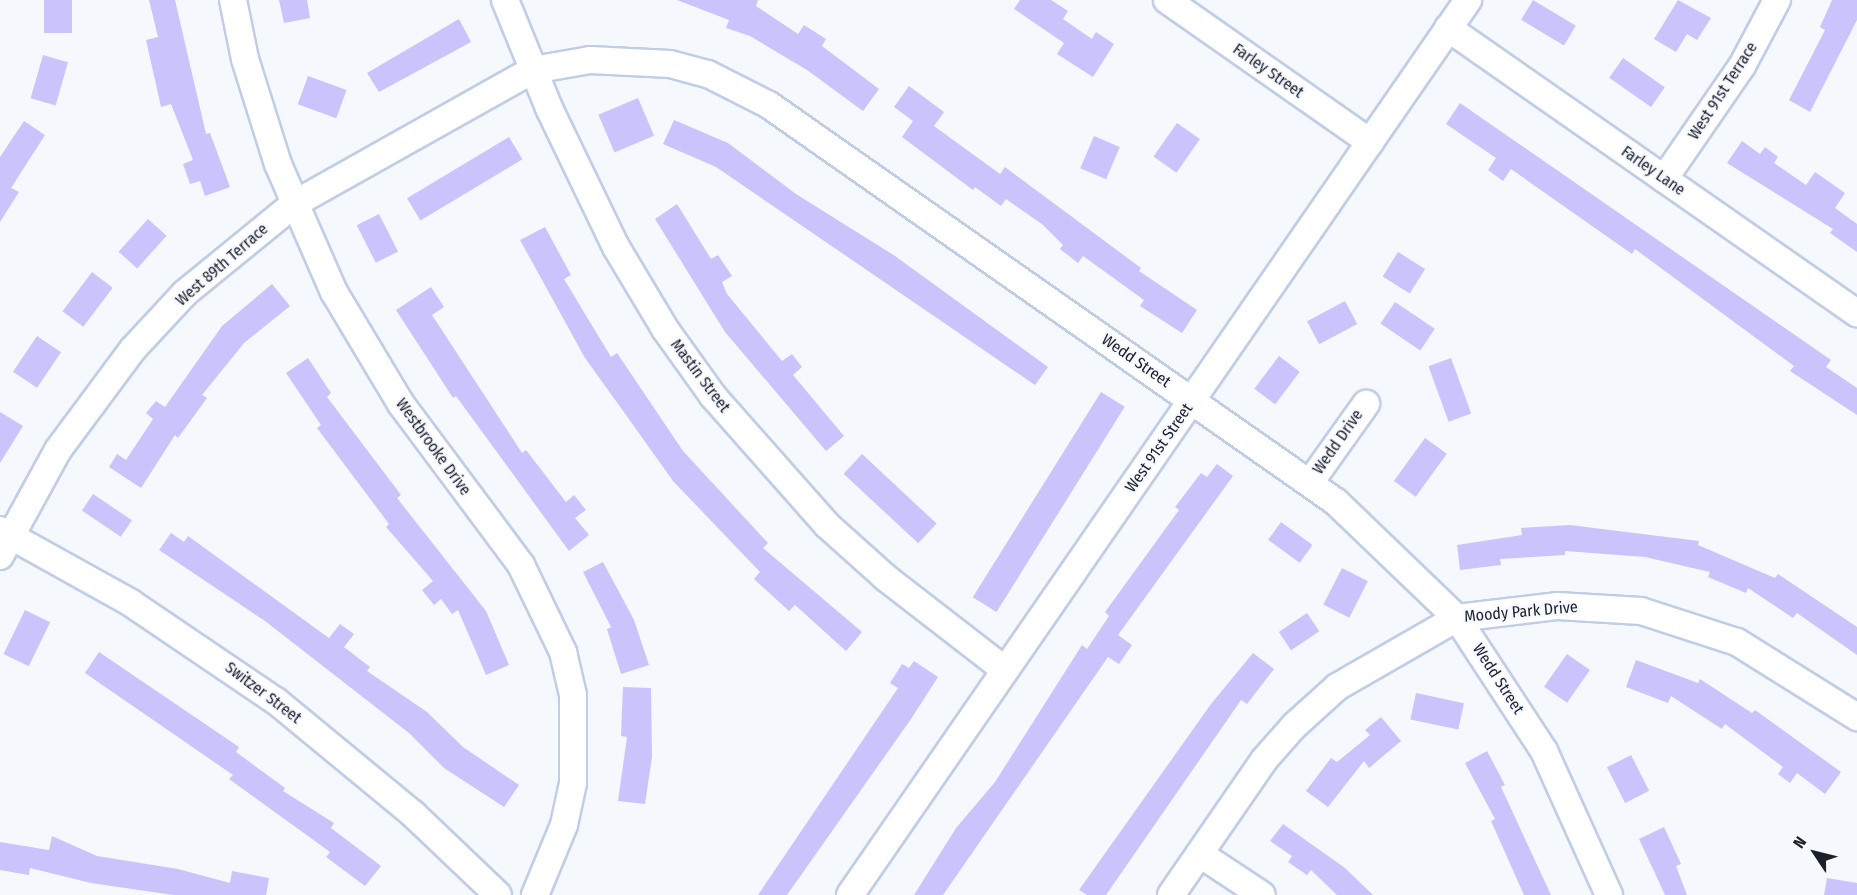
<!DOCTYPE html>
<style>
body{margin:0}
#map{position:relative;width:1857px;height:895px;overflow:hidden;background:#f5f8fd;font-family:"Fira Sans Condensed",sans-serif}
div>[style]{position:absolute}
.building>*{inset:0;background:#cac4fc;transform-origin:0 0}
.roads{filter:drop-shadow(2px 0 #c0cde6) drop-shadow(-2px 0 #c0cde6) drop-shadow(0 2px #c0cde6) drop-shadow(0 -2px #c0cde6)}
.minor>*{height:26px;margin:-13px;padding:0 13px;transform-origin:13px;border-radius:13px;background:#fff}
span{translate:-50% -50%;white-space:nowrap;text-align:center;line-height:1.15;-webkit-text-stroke:4.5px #f5f8fd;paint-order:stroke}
.street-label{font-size:16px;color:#1b1f29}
.north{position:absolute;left:1785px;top:823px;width:60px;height:60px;-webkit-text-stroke:4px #f5f8fd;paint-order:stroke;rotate:305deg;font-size:16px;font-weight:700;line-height:24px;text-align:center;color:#1b1f29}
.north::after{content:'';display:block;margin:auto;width:21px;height:27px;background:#1b1f29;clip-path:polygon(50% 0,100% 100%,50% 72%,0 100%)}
</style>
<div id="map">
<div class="building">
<i style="left:44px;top:0;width:28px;height:33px"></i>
<i style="clip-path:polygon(149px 0,175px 0,206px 134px,210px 133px,230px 187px,205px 196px,200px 181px,190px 184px,183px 164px,193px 160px,171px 104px,161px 107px,146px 40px,158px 37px)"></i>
<i style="clip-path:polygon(279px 0,307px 0,310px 18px,284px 23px)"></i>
<i style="clip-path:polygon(677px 0,758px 0,756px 6px,798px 34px,804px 25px,826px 39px,822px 46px,879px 89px,863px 111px,807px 70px,750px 36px,726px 28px,729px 20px)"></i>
<i style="clip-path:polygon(1020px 0,1051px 0,1068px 11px,1063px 19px,1092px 39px,1096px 32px,1114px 44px,1093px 77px,1057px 54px,1064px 43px,1014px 9px)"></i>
<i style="left:1533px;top:0;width:50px;height:23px;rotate:31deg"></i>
<i style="clip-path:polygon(1678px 0,1711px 18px,1697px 40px,1687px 34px,1676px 52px,1654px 39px)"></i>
<i style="clip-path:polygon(1832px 0,1857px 0,1857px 20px,1810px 112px,1789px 100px,1825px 30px,1820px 27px)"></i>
<i style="clip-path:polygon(459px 19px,471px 42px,379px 92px,367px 73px)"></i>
<i style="left:43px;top:55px;width:26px;height:45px;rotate:16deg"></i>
<i style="left:1623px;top:58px;width:51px;height:24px;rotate:35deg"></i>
<i style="left:308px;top:76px;width:41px;height:30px;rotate:20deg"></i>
<i style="clip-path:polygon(909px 86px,944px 112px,934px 126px,1000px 174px,1005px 167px,1141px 268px,1139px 271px,1197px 310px,1182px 333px,1140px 306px,1144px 300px,1083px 256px,1078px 263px,1060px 249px,1063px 245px,1043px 225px,1006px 199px,1001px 206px,975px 187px,973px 190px,902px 137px,913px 121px,894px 107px)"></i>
<i style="left:638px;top:98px;width:41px;height:43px;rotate:67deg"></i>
<i style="clip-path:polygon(1460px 103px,1831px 360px,1826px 367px,1857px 388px,1857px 415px,1790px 371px,1794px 366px,1635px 249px,1632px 254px,1511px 169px,1503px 181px,1488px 170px,1496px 158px,1446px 124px)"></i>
<i style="clip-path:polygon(674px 120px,728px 143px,796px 194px,895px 256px,1048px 367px,1035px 385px,716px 167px,663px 144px)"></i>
<i style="clip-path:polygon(24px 121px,45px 135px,11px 188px,19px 192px,0 222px,0 157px)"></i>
<i style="left:1177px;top:123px;width:28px;height:41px;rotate:35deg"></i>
<i style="left:1094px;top:136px;width:28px;height:35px;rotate:23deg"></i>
<i style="left:509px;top:137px;width:26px;height:119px;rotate:59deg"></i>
<i style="clip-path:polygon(1742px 141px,1760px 154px,1765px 147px,1778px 157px,1774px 163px,1806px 185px,1815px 172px,1845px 193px,1835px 208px,1857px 224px,1857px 252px,1830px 233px,1833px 229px,1727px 163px)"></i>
<i style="clip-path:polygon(677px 204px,711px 259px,718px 255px,732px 276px,722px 282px,727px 294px,782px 361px,792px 354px,802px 367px,793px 375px,844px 436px,826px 451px,725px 332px,655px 219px)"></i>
<i style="left:379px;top:214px;width:42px;height:25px;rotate:63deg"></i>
<i style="left:148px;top:219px;width:25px;height:44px;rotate:42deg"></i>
<i style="clip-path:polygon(545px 227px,571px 275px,564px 279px,611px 357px,617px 353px,683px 451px,768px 543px,763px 548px,862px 632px,846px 651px,795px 605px,789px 611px,754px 579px,760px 572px,673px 481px,626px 415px,585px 358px,520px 240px)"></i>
<i style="left:1398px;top:252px;width:32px;height:29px;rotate:32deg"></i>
<i style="left:92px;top:272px;width:26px;height:49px;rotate:37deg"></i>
<i style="clip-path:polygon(272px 284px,290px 306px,244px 343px,202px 395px,207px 398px,178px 438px,175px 435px,141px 488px,109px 467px,117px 454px,126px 460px,153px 419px,146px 413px,156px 401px,165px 407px,222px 326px)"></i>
<i style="clip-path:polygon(431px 287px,444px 307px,432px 315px,522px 453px,526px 450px,566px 502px,574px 495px,586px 510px,575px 518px,589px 535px,569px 551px,456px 396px,453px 398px,396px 310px)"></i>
<i style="left:1345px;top:301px;width:26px;height:43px;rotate:62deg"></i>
<i style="left:1395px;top:302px;width:48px;height:26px;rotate:34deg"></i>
<i style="left:37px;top:336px;width:29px;height:43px;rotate:34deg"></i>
<i style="left:1279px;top:356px;width:26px;height:41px;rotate:37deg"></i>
<i style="clip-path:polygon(308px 358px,331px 393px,327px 397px,401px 495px,397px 498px,486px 611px,509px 665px,486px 675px,458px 610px,452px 614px,441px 599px,434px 605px,422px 590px,433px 581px,386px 527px,389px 524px,317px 428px,321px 425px,286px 373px)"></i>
<i style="left:1451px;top:358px;width:59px;height:24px;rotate:70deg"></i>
<i style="left:1101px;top:392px;width:28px;height:242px;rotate:32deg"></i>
<i style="clip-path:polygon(0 412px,23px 426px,0 463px)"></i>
<i style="left:1425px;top:438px;width:27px;height:53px;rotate:36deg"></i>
<i style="left:862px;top:454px;width:102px;height:27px;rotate:43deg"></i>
<i style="clip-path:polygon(1217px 464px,1233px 476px,1118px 635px,1132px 645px,1119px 664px,1108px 657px,943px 895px,914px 895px,956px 828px,995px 782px,1082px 645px,1087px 649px,1109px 616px,1105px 612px,1179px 510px,1175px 507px,1201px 473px,1207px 477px)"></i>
<i style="left:93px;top:494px;width:47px;height:20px;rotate:34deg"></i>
<i style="left:1281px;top:522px;width:39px;height:22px;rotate:36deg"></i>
<i style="clip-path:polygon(1570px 525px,1699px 541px,1698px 545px,1775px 578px,1778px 574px,1857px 627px,1857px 655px,1797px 613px,1793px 618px,1748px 588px,1746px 593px,1708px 577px,1710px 572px,1645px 557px,1565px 551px,1565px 555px,1500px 559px,1501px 565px,1460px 570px,1457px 545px,1522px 535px,1521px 528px)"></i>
<i style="clip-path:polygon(171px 533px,184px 542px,188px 536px,329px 638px,340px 624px,354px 634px,344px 647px,370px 667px,367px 671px,427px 712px,463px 747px,519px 785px,504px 807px,444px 768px,409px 733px,265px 621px,159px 550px)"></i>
<i style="clip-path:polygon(603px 562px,634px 620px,649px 665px,621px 674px,607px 629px,611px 627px,583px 572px)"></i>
<i style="left:1342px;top:568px;width:29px;height:41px;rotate:27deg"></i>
<i style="left:25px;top:610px;width:28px;height:49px;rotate:26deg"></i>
<i style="left:1307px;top:613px;width:22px;height:34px;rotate:56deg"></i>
<i style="clip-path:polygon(99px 652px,239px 747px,236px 752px,285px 788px,283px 791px,334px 823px,331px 828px,381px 866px,365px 886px,326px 857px,330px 852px,229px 779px,233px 775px,85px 673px)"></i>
<i style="clip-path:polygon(1253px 653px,1274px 669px,1247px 704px,1241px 700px,1106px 895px,1087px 895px,1079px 890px,1211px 704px)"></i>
<i style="left:1567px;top:654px;width:28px;height:40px;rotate:35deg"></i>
<i style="clip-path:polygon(1636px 660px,1698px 683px,1700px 679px,1752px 713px,1755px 710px,1841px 772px,1825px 794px,1797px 773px,1790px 783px,1778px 774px,1783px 767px,1725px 724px,1722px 729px,1671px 696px,1668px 703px,1626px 687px)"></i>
<i style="clip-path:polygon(914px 661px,938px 677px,911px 719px,787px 895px,758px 895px,898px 688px,890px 683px,902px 664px,909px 668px)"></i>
<i style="clip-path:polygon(623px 687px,651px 688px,652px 757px,645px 804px,618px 801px,627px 737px,621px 736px)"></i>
<i style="left:1416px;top:693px;width:49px;height:27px;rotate:12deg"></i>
<i style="clip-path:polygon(1381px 717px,1401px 741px,1369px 768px,1364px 761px,1328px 807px,1306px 791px,1331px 758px,1337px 762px,1370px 735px,1365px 730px)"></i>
<i style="clip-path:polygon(1487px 751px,1505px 785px,1501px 787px,1551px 895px,1524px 895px,1491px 821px,1495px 819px,1465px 763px)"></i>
<i style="left:1631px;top:755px;width:40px;height:27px;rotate:63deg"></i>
<i style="clip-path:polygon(1283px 824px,1345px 868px,1373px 895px,1337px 895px,1311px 870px,1307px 875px,1288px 862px,1292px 856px,1270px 841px)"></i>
<i style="clip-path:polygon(1664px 827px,1681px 864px,1676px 866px,1687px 895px,1665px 895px,1639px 839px)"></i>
<i style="clip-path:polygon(52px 836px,97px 856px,178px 869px,230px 883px,232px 871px,269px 878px,266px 895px,173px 895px,91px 883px,30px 868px,29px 875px,0 870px,0 842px,49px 850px)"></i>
<i style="clip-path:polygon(1827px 878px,1857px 883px,1857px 895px,1824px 895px)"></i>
</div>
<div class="roads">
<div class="minor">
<i style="left:233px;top:0;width:60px;rotate:78.5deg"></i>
<i style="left:245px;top:59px;width:110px;rotate:72.6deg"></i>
<i style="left:278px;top:164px;width:140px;rotate:66.4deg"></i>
<i style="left:334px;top:292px;width:131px;rotate:59.1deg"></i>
<i style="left:401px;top:404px;width:201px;rotate:53.3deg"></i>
<i style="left:521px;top:565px;width:97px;rotate:64.2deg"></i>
<i style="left:563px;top:652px;width:44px;rotate:76.9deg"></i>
<i style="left:573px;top:695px;width:88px;rotate:90deg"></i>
<i style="left:573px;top:783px;width:43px;rotate:102.1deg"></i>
<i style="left:564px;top:825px;width:76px;rotate:112.5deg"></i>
<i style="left:505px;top:0;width:117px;rotate:67.8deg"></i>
<i style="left:549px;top:108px;width:154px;rotate:64.3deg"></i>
<i style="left:616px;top:247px;width:96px;rotate:59.1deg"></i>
<i style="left:665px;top:329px;width:82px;rotate:54.4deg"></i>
<i style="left:713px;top:396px;width:172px;rotate:48.5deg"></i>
<i style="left:827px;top:525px;width:79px;rotate:41.9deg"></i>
<i style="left:886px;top:578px;width:150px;rotate:37.7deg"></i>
<i style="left:1167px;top:0;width:248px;rotate:35deg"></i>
<i style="left:1448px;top:28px;width:499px;rotate:34.9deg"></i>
<i style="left:1664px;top:179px;width:137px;rotate:-55.4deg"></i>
<i style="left:1742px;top:66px;width:75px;rotate:-62.1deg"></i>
<i style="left:1311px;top:481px;width:95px;rotate:-54.5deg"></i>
<i style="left:0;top:530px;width:150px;rotate:29.1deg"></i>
<i style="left:131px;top:603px;width:175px;rotate:34.1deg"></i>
<i style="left:276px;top:701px;width:178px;rotate:39.5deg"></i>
<i style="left:413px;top:814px;width:117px;rotate:43.6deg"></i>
<i style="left:0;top:556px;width:121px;rotate:-61.3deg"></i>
<i style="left:58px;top:450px;width:126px;rotate:-53.4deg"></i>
<i style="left:133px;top:349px;width:76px;rotate:-47.1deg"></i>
<i style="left:185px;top:293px;width:141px;rotate:-39.2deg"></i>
<i style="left:294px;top:204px;width:274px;rotate:-29.3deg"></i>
<i style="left:533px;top:70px;width:58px;rotate:-10deg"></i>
<i style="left:590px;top:60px;width:80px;rotate:2.9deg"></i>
<i style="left:670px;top:64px;width:39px;rotate:15deg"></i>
<i style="left:708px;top:74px;width:68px;rotate:26.9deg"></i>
<i style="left:769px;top:105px;width:692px;rotate:35deg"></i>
<i style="left:1336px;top:502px;width:168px;rotate:43.8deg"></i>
<i style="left:1457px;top:618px;width:159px;rotate:56.8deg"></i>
<i style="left:1544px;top:751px;width:158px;rotate:65.7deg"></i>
<i style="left:1200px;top:854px;width:74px;rotate:33.5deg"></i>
<i style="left:850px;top:895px;width:1088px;rotate:-55.37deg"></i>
<i style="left:1171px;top:895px;width:164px;rotate:-55.4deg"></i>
<i style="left:1264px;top:760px;width:45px;rotate:-48.6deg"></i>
<i style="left:1294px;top:726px;width:58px;rotate:-42.2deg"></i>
<i style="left:1337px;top:687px;width:138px;rotate:-29.9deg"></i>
<i style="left:1457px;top:618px;width:102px;rotate:-6.8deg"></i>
<i style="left:1558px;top:606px;width:83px;rotate:3.4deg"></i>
<i style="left:1641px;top:611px;width:101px;rotate:17.9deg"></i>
<i style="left:1737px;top:642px;width:142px;rotate:32deg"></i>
</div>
</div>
<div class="street-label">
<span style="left:1268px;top:71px;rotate:35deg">Farley Street</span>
<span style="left:1723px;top:91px;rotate:-57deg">West 91st Terrace</span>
<span style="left:1653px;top:171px;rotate:35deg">Farley Lane</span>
<span style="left:222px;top:265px;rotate:-41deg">West 89th Terrace</span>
<span style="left:1136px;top:361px;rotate:35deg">Wedd Street</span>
<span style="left:700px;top:376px;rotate:53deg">Mastin Street</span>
<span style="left:1338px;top:442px;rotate:-55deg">Wedd Drive</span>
<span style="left:433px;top:447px;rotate:54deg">Westbrooke Drive</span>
<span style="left:1159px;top:448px;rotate:-55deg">West 91st Street</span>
<span style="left:1521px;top:612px;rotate:-5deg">Moody Park Drive</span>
<span style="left:1498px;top:679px;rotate:57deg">Wedd Street</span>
<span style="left:263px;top:693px;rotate:37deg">Switzer Street</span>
</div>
<div class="north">N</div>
</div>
